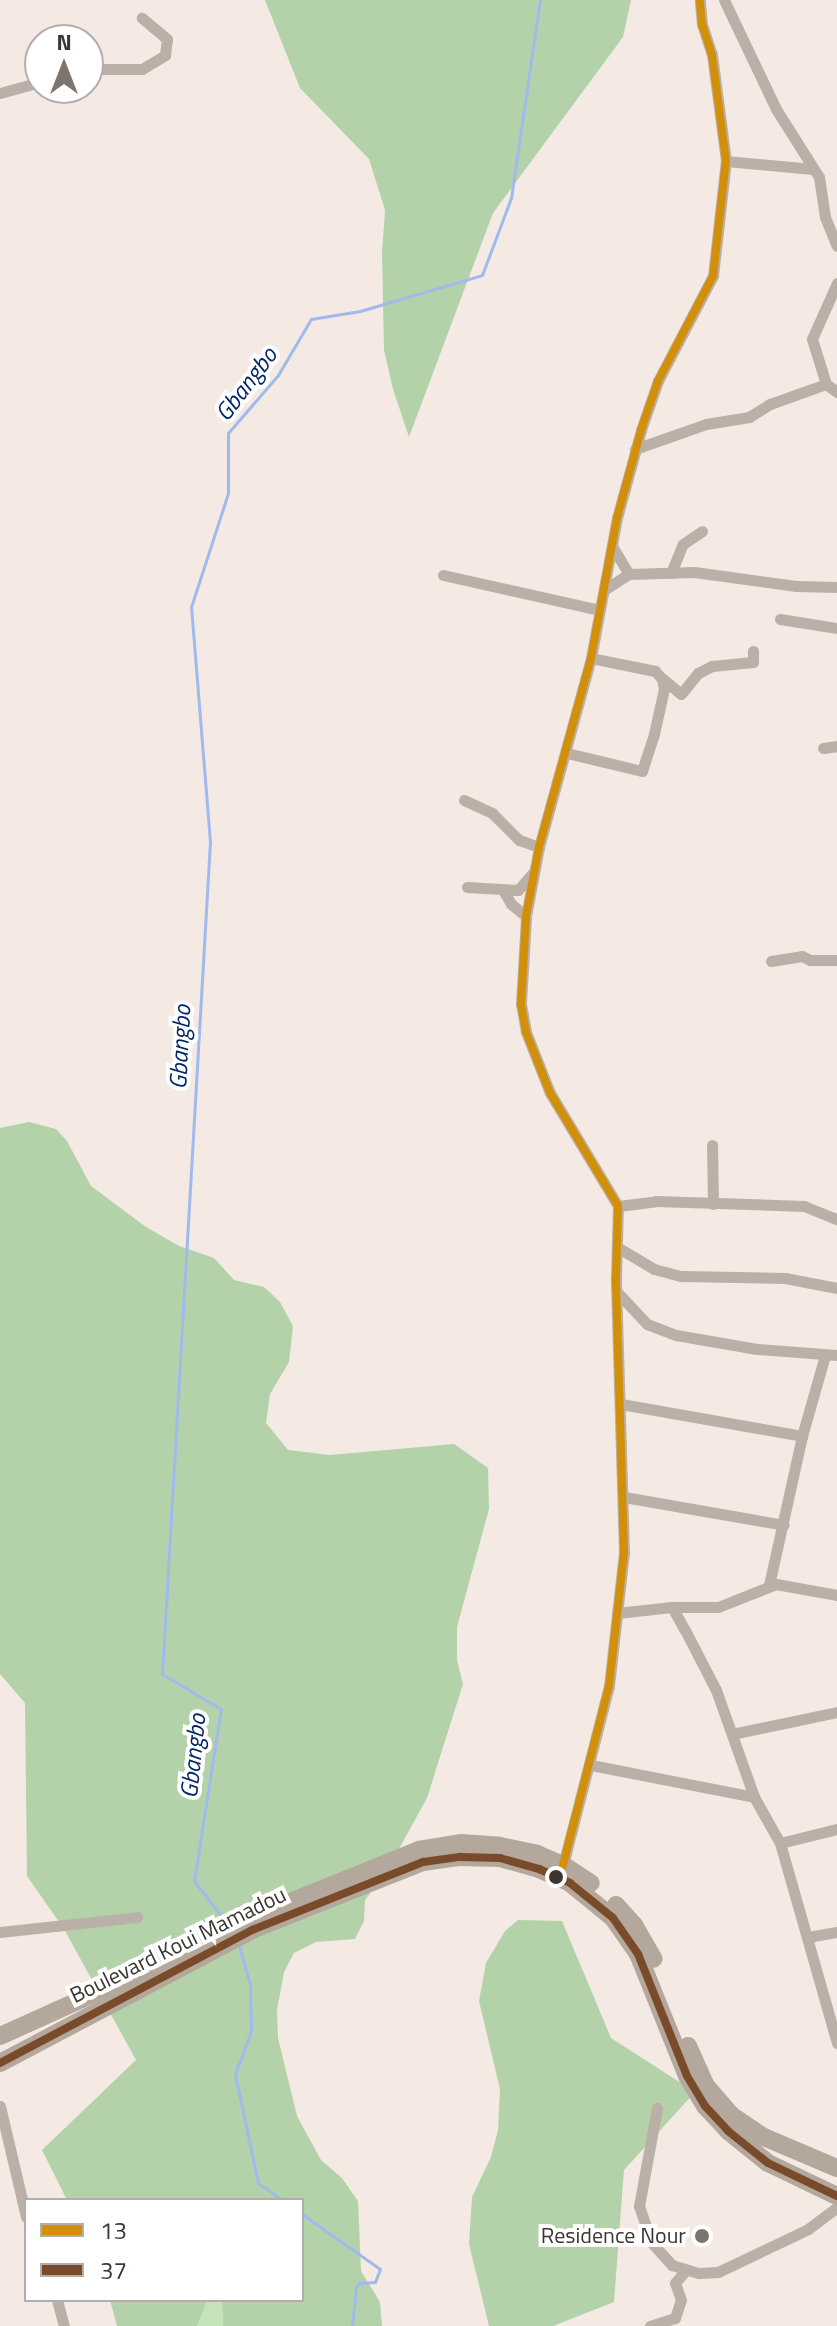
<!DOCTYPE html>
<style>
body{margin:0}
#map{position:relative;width:837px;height:2326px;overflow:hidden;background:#f4e9e3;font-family:"Titillium Web",sans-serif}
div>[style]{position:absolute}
.green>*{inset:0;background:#c5e4ba}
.forest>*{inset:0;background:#b3d2a9}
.stream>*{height:3px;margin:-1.5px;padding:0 1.5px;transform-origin:1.5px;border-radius:1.5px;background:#9fbbee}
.minor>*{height:11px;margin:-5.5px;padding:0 5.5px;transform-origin:5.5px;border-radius:5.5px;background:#bbb0a7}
.primary>*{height:18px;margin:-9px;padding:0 9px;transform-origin:9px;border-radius:9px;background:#b4a79b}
.bus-1>*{height:8px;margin:-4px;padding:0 4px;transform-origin:4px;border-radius:4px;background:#d28f0a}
.bus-2>*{height:8px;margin:-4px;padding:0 4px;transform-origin:4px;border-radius:4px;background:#7a4b2a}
.dots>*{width:22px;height:22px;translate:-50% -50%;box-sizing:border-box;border:4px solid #fff;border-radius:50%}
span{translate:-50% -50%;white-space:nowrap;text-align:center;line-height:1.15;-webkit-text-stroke:8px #fff;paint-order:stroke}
.street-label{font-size:22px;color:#3c3530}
.poi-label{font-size:22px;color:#3c3530}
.right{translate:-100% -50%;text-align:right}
.water-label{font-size:24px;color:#002566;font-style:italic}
.legend{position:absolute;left:24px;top:2198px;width:280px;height:104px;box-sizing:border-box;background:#fff;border:2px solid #b1aeac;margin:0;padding:10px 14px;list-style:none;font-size:24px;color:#3c3530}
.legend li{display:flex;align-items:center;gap:16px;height:40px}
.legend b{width:40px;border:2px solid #b1aeac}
.north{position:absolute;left:24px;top:24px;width:80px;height:80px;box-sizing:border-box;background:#fff;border:2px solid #b1aeac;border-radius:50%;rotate:0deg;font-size:22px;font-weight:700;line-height:32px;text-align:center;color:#3c3530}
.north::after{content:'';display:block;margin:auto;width:28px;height:36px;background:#7c746f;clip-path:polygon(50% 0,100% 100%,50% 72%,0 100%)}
</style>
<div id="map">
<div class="green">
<i style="clip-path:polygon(205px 2300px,222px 2300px,223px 2326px,197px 2326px)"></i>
</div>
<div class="forest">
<i style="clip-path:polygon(265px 0,631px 0,623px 37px,493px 213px,409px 437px,393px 389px,384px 350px,382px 253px,385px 210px,369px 159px,300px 88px)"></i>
<i style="clip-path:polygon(29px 1122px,56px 1129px,67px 1141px,91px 1186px,146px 1227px,179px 1246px,214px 1258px,234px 1280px,264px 1287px,280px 1302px,293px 1326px,289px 1362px,270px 1394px,266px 1423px,288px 1450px,330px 1455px,454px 1444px,488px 1468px,489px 1509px,457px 1627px,457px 1660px,463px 1684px,427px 1798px,384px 1876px,365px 1900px,364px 1921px,355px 1939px,316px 1942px,294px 1953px,284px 1972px,277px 2010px,278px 2038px,297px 2116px,321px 2160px,342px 2178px,358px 2201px,361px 2271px,380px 2302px,382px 2326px,223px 2326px,222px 2300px,302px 2300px,302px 2200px,67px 2200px,42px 2150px,136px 2060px,64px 1929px,27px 1876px,25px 1703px,0 1674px,0 1128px)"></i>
<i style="clip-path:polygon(518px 1920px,562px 1921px,611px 2038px,695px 2092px,624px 2170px,614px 2302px,553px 2326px,489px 2326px,469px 2244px,472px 2197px,491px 2157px,498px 2130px,500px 2089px,479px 2001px,486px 1963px,505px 1931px)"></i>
<i style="clip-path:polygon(110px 2300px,205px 2300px,206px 2303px,197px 2326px,117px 2326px)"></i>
</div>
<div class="stream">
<i style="left:226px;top:1922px;width:52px;rotate:-128deg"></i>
<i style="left:194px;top:1881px;width:174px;rotate:-81.1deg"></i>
<i style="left:221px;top:1709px;width:69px;rotate:-149.3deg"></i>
<i style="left:162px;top:1674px;width:833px;rotate:-86.7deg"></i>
<i style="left:210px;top:842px;width:236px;rotate:-94.6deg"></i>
<i style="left:191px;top:607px;width:120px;rotate:-72deg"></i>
<i style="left:228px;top:493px;width:60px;rotate:-90deg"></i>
<i style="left:228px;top:433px;width:77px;rotate:-49.2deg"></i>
<i style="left:278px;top:375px;width:65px;rotate:-59.5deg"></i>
<i style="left:311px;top:319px;width:50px;rotate:-9.3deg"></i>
<i style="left:360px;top:311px;width:127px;rotate:-16.4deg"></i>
<i style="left:482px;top:275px;width:82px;rotate:-69.4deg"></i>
<i style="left:511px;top:198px;width:200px;rotate:-81.7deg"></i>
<i style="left:239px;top:1946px;width:40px;rotate:74deg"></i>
<i style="left:250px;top:1984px;width:47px;rotate:88.8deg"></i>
<i style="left:251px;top:2031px;width:46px;rotate:110.4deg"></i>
<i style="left:235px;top:2074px;width:111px;rotate:78.1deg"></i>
<i style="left:258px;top:2183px;width:29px;rotate:35deg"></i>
<i style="left:302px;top:2214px;width:95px;rotate:35.2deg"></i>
<i style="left:380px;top:2269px;width:14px;rotate:111deg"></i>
<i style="left:375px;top:2282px;width:16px;rotate:176deg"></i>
<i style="left:359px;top:2283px;width:6px;rotate:121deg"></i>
<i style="left:356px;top:2288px;width:38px;rotate:96deg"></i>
</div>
<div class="minor">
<i style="left:724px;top:0;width:121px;rotate:64.5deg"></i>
<i style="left:776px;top:109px;width:80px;rotate:57.7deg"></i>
<i style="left:819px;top:177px;width:40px;rotate:81.5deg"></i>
<i style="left:825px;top:217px;width:31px;rotate:68deg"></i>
<i style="left:88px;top:69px;width:54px"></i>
<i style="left:142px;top:69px;width:27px;rotate:-31deg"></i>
<i style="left:165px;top:55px;width:16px;rotate:-83deg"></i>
<i style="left:167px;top:39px;width:33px;rotate:-140deg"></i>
<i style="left:0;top:93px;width:41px;rotate:-15.4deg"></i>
<i style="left:726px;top:161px;width:87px;rotate:5.3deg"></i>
<i style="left:837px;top:283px;width:61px;rotate:114.1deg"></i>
<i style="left:812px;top:339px;width:47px;rotate:72.7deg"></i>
<i style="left:826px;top:384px;width:14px;rotate:36deg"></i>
<i style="left:635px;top:449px;width:75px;rotate:-19.4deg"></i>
<i style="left:706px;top:424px;width:44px;rotate:-9.2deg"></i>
<i style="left:749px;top:417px;width:25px;rotate:-32deg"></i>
<i style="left:770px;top:404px;width:59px;rotate:-19.7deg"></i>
<i style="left:612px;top:546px;width:33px;rotate:59deg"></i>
<i style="left:671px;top:573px;width:31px;rotate:-68deg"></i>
<i style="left:683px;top:544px;width:23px;rotate:-34deg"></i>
<i style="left:443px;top:575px;width:160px;rotate:12.6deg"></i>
<i style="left:604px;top:590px;width:30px;rotate:-33deg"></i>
<i style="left:629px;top:574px;width:65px;rotate:-1.8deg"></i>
<i style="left:694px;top:572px;width:103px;rotate:7.8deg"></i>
<i style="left:796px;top:586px;width:41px;rotate:1.4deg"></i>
<i style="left:780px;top:619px;width:58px;rotate:9deg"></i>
<i style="left:663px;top:679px;width:23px;rotate:40deg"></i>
<i style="left:681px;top:694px;width:27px;rotate:-51deg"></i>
<i style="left:698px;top:673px;width:16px;rotate:-27deg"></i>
<i style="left:712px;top:666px;width:41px;rotate:-5.6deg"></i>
<i style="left:753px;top:662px;width:11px;rotate:-90deg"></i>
<i style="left:823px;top:748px;width:14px;rotate:-8deg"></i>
<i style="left:567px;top:753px;width:77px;rotate:13.5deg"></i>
<i style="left:642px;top:771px;width:39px;rotate:-72deg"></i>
<i style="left:654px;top:734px;width:46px;rotate:-77.5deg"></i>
<i style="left:664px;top:689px;width:10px;rotate:-101deg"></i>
<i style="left:662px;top:679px;width:11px;rotate:-131deg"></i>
<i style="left:655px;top:671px;width:65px;rotate:-168.5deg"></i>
<i style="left:464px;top:800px;width:31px;rotate:25deg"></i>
<i style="left:492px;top:813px;width:38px;rotate:45deg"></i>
<i style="left:519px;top:840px;width:21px;rotate:19deg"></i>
<i style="left:467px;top:887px;width:51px;rotate:3.4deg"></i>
<i style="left:518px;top:890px;width:23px;rotate:-49deg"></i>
<i style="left:503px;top:890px;width:16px;rotate:60deg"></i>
<i style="left:511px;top:904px;width:19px;rotate:39deg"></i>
<i style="left:771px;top:961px;width:31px;rotate:-9deg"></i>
<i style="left:802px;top:956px;width:9px;rotate:27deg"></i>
<i style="left:810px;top:960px;width:27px"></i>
<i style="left:712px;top:1145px;width:59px;rotate:89deg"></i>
<i style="left:618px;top:1206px;width:38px;rotate:-7deg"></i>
<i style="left:656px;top:1201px;width:148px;rotate:1.9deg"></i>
<i style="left:804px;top:1206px;width:35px;rotate:22deg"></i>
<i style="left:617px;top:1247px;width:43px;rotate:30.7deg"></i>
<i style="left:654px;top:1269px;width:28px;rotate:15deg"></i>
<i style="left:681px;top:1276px;width:104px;rotate:1.1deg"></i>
<i style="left:785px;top:1278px;width:53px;rotate:10.9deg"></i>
<i style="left:618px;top:1293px;width:42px;rotate:46.9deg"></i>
<i style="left:647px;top:1324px;width:31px;rotate:21deg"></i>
<i style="left:676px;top:1335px;width:82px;rotate:9.8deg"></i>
<i style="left:757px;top:1349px;width:80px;rotate:4.3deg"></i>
<i style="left:621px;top:1404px;width:184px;rotate:10deg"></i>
<i style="left:624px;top:1497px;width:162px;rotate:9.9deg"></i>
<i style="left:769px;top:1585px;width:153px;rotate:-77.5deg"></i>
<i style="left:802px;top:1436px;width:84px;rotate:-74.1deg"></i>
<i style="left:672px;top:1607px;width:46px"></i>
<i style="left:718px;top:1607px;width:62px;rotate:-21.6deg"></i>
<i style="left:776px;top:1584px;width:62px;rotate:10.2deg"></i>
<i style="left:617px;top:1613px;width:55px;rotate:-6.2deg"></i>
<i style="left:672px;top:1607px;width:26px;rotate:61deg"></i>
<i style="left:685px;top:1630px;width:68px;rotate:62.7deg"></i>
<i style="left:716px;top:1690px;width:114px;rotate:70.4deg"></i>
<i style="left:754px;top:1797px;width:53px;rotate:60.5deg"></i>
<i style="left:780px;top:1843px;width:208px;rotate:74.1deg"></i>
<i style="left:732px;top:1734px;width:107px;rotate:-11.8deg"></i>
<i style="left:591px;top:1765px;width:166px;rotate:11.1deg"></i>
<i style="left:780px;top:1843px;width:59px;rotate:-13.8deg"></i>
<i style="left:563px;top:1865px;width:185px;rotate:-75.6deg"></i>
<i style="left:609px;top:1686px;width:134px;rotate:-83.6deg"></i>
<i style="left:624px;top:1553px;width:276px;rotate:-91.7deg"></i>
<i style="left:616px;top:1277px;width:71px;rotate:-88.4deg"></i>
<i style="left:618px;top:1206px;width:132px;rotate:-121deg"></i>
<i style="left:550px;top:1093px;width:66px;rotate:-111.5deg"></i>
<i style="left:526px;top:1032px;width:28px;rotate:-100deg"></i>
<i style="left:521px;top:1004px;width:88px;rotate:-86.7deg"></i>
<i style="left:526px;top:916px;width:70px;rotate:-79.3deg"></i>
<i style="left:539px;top:847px;width:196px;rotate:-74.6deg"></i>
<i style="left:591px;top:658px;width:142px;rotate:-79.5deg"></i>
<i style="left:617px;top:518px;width:91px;rotate:-74.7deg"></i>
<i style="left:641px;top:430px;width:52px;rotate:-70.9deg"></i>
<i style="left:658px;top:381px;width:119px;rotate:-62.4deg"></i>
<i style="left:713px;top:276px;width:116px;rotate:-83.6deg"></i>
<i style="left:726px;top:161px;width:107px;rotate:-97.5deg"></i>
<i style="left:712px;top:55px;width:32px;rotate:-108deg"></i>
<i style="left:702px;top:25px;width:25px;rotate:-95deg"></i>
<i style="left:0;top:1932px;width:138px;rotate:-6.2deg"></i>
<i style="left:808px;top:1937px;width:29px;rotate:-10deg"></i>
<i style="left:0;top:2106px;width:114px;rotate:76.8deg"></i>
<i style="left:657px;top:2108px;width:100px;rotate:100.4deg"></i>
<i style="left:639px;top:2206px;width:39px;rotate:71deg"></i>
<i style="left:652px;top:2243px;width:30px;rotate:48deg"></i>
<i style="left:672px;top:2265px;width:28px;rotate:17deg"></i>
<i style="left:699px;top:2273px;width:19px;rotate:-3deg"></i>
<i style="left:718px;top:2272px;width:100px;rotate:-25.5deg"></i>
<i style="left:808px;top:2229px;width:36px;rotate:-37deg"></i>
<i style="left:57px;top:2300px;width:27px;rotate:75deg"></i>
<i style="left:650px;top:2326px;width:26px;rotate:-18deg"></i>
<i style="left:675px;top:2318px;width:19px;rotate:-72deg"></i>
<i style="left:681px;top:2300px;width:18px;rotate:-109deg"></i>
<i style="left:675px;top:2283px;width:17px;rotate:-50deg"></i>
</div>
<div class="primary">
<i style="left:616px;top:1905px;width:27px;rotate:48deg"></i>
<i style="left:634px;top:1925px;width:39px;rotate:60deg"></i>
<i style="left:0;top:2036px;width:182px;rotate:-24.3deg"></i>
<i style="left:166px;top:1961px;width:63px;rotate:-29.4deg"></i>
<i style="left:221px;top:1930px;width:214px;rotate:-22deg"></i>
<i style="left:419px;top:1850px;width:43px;rotate:-9.5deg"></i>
<i style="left:461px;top:1843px;width:39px;rotate:4deg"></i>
<i style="left:500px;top:1846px;width:38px;rotate:12deg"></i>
<i style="left:537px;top:1854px;width:28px;rotate:23deg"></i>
<i style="left:563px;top:1865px;width:33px;rotate:33deg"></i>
<i style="left:688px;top:2046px;width:44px;rotate:65.8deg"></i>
<i style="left:706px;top:2086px;width:38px;rotate:49deg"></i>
<i style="left:731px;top:2115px;width:40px;rotate:34deg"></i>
<i style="left:764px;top:2137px;width:79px;rotate:23deg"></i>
<i style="left:0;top:2063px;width:285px;rotate:-27.8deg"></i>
<i style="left:252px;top:1930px;width:184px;rotate:-21.7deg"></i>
<i style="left:423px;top:1862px;width:37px;rotate:-8deg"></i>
<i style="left:460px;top:1857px;width:40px;rotate:1.4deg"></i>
<i style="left:500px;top:1858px;width:41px;rotate:15.8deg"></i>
<i style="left:539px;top:1869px;width:34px;rotate:24deg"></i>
<i style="left:570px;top:1883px;width:55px;rotate:39.1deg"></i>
<i style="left:613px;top:1918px;width:44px;rotate:55.2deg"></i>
<i style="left:638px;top:1954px;width:131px;rotate:68.1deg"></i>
<i style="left:687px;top:2076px;width:35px;rotate:59deg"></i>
<i style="left:705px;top:2106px;width:34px;rotate:47deg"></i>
<i style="left:728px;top:2131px;width:51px;rotate:38.7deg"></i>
<i style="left:768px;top:2163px;width:76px;rotate:25.6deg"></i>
</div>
<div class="bus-1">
<i style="left:563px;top:1865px;width:185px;rotate:-75.6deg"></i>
<i style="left:609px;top:1686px;width:134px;rotate:-83.6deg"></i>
<i style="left:624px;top:1553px;width:276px;rotate:-91.7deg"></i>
<i style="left:616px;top:1277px;width:71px;rotate:-88.4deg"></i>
<i style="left:618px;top:1206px;width:132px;rotate:-121deg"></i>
<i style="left:550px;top:1093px;width:66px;rotate:-111.5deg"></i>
<i style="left:526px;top:1032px;width:28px;rotate:-100deg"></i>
<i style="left:521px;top:1004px;width:88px;rotate:-86.7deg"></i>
<i style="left:526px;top:916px;width:70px;rotate:-79.3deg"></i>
<i style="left:539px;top:847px;width:196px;rotate:-74.6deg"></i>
<i style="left:591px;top:658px;width:142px;rotate:-79.5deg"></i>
<i style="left:617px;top:518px;width:91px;rotate:-74.7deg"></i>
<i style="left:641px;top:430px;width:52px;rotate:-70.9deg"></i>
<i style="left:658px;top:381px;width:119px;rotate:-62.4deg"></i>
<i style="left:713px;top:276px;width:116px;rotate:-83.6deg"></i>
<i style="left:726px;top:161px;width:107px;rotate:-97.5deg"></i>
<i style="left:712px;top:55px;width:32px;rotate:-108deg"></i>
<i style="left:702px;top:25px;width:25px;rotate:-95deg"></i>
</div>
<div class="bus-2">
<i style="left:0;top:2063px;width:285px;rotate:-27.8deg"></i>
<i style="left:252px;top:1930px;width:184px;rotate:-21.7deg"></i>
<i style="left:423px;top:1862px;width:37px;rotate:-8deg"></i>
<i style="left:460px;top:1857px;width:40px;rotate:1.4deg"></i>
<i style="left:500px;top:1858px;width:41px;rotate:15.8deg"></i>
<i style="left:539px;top:1869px;width:34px;rotate:24deg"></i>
<i style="left:570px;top:1883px;width:55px;rotate:39.1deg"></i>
<i style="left:613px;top:1918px;width:44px;rotate:55.2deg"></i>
<i style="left:638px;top:1954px;width:131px;rotate:68.1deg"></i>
<i style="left:687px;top:2076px;width:35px;rotate:59deg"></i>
<i style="left:705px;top:2106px;width:34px;rotate:47deg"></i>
<i style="left:728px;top:2131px;width:51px;rotate:38.7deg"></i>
<i style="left:768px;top:2163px;width:76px;rotate:25.6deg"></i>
</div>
<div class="dots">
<i style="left:556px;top:1877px;background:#3c3530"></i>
<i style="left:702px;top:2236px;background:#7c746f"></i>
</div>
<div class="street-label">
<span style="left:178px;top:1945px;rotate:-26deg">Boulevard Koui Mamadou</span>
</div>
<div class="poi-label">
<span class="right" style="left:686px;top:2236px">Residence Nour</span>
</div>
<div class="water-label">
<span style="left:246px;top:384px;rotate:-53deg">Gbangbo</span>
<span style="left:180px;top:1047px;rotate:-87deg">Gbangbo</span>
<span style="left:193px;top:1756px;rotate:-84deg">Gbangbo</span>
</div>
<ul class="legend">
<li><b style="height:10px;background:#d28f0a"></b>13</li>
<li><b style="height:10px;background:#7a4b2a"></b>37</li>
</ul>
<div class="north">N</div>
</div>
